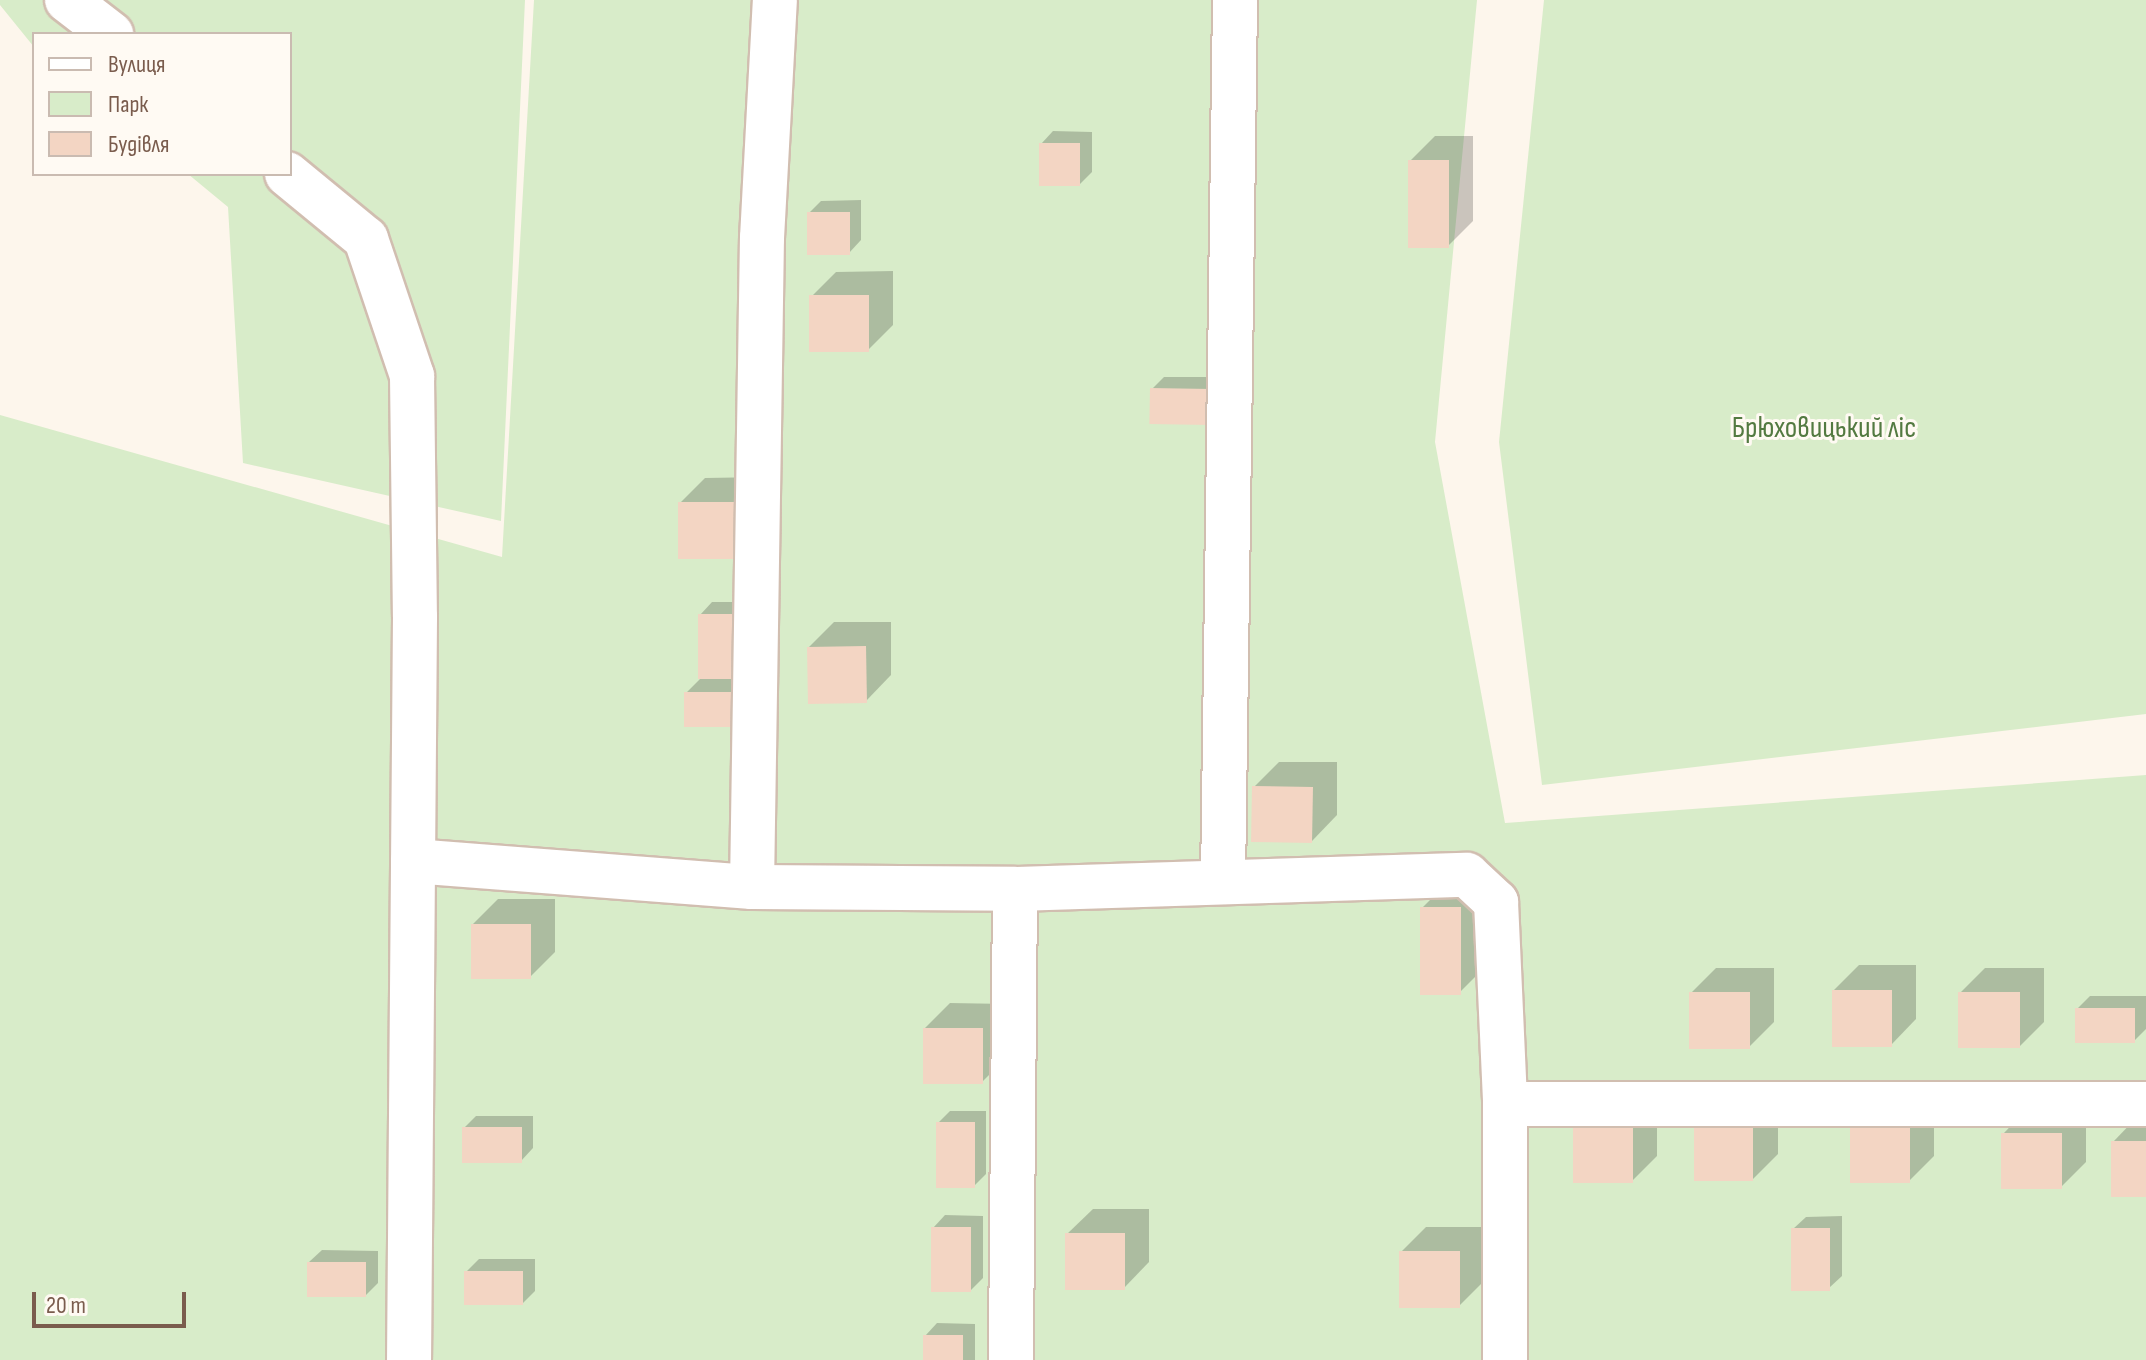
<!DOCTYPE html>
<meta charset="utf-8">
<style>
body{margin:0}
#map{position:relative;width:2146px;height:1360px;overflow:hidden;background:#fdf6ec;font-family:"Sofia Sans Condensed",sans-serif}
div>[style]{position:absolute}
.green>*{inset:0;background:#d8ecc9}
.shadow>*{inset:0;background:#0003}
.building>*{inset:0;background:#f3d5c3;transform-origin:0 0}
.roads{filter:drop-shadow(2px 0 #d1beb0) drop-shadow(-2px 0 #d1beb0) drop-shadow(0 2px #d1beb0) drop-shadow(0 -2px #d1beb0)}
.street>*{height:44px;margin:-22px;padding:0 22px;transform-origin:22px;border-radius:22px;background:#fff}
span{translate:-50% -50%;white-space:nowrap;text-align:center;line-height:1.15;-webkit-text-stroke:6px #fffaf3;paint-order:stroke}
.park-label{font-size:30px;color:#537a41}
.legend{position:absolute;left:32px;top:32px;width:260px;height:144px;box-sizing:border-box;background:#fffaf3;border:2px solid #cabbb1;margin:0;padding:10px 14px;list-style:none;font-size:24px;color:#7a5c4d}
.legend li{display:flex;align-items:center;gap:16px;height:40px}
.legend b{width:40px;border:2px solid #cabbb1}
.scale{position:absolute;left:32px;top:1292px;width:154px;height:36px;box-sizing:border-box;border:4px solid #7a5c4d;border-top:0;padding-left:10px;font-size:24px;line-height:28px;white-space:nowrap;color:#7a5c4d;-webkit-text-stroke:6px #fffaf3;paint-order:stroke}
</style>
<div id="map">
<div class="green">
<i style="clip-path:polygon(0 0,525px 0,501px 521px,243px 463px,228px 207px,188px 174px,290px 174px,290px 34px,34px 34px,34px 47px,0 5px)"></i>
<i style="clip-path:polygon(534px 0,1477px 0,1435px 442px,1505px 823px,2146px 775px,2146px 1360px,0 1360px,0 415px,502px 557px)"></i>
<i style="clip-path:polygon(1544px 0,2146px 0,2146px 714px,1542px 785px,1499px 442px)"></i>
</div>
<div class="shadow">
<i style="clip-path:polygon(1053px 131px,1092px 132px,1092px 172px,1080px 184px,1041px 144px)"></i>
<i style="clip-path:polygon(1435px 136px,1473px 136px,1473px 221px,1448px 246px,1410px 161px)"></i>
<i style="clip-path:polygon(861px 200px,861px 240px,849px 253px,809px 213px,821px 201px)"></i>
<i style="clip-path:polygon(893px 271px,893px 325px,868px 350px,811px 297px,836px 272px)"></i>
<i style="clip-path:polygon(1164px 377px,1222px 377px,1210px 422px,1152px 389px)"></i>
<i style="clip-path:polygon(764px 477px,739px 557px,680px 503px,705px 478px)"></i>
<i style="clip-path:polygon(712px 602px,749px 602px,755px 713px,686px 693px,700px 679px,700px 615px)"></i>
<i style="clip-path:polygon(834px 622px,891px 622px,891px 675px,866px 701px,809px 647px)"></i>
<i style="clip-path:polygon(1279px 762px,1337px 762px,1337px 815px,1312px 841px,1254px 787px)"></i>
<i style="clip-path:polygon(1447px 883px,1485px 883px,1485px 967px,1460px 992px,1422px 908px)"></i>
<i style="clip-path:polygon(498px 899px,555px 899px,555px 952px,530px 977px,473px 924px)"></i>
<i style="clip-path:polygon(1859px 965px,1916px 965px,1916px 1019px,1891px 1045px,1834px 990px)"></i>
<i style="clip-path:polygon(1716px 968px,1774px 968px,1774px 1022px,1749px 1047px,1691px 993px)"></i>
<i style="clip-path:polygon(1985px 968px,2044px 968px,2044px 1022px,2019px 1047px,1960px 993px)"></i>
<i style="clip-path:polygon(2090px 996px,2146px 996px,2146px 1029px,2134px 1041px,2077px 1009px)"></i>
<i style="clip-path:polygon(950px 1003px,1008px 1004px,1007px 1057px,982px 1082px,925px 1028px)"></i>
<i style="clip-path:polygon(1778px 1100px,1778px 1154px,1753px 1179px,1696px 1125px)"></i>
<i style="clip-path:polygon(1657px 1102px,1657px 1156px,1632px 1181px,1575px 1181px)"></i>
<i style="clip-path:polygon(1934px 1102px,1934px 1156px,1909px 1181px,1852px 1181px)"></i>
<i style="clip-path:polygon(2028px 1108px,2086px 1109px,2086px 1162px,2061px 1187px,2003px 1134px)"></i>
<i style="clip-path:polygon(950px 1111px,986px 1111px,986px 1174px,974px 1186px,938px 1123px)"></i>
<i style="clip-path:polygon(476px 1116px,533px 1116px,533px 1148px,521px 1161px,464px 1128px)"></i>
<i style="clip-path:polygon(2138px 1116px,2146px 1116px,2146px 1195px,2113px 1142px)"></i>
<i style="clip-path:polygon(1093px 1209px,1149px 1209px,1149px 1262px,1124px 1288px,1067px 1234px)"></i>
<i style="clip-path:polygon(945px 1215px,983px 1216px,983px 1278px,971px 1290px,933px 1228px)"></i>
<i style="clip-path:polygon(1842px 1216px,1842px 1276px,1829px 1288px,1793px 1229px,1806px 1217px)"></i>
<i style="clip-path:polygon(1426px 1227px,1484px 1227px,1484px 1281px,1459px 1306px,1401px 1252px)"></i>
<i style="clip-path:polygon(322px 1250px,378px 1251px,378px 1283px,366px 1295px,309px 1262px)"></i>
<i style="clip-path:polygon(479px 1259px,535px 1259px,535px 1291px,523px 1303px,466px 1272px)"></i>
<i style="clip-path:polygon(937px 1323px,975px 1324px,975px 1360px,925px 1360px,925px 1336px)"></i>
</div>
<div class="building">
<i style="left:1039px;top:143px;width:41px;height:43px"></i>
<i style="left:1408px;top:160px;width:41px;height:88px"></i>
<i style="left:807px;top:212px;width:43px;height:43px"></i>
<i style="left:869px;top:295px;width:57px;height:60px;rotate:90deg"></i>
<i style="left:1150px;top:388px;width:61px;height:36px;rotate:1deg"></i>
<i style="left:678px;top:502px;width:62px;height:57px"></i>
<i style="left:698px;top:614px;width:40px;height:65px"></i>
<i style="left:866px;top:646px;width:57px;height:59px;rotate:89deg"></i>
<i style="left:684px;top:692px;width:59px;height:35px"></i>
<i style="left:1252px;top:786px;width:61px;height:56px;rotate:1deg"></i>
<i style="left:1420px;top:907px;width:41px;height:88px"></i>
<i style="left:471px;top:924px;width:60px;height:55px"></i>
<i style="left:1832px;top:990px;width:60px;height:57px"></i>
<i style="left:1689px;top:992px;width:61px;height:57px"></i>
<i style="left:1958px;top:992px;width:62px;height:56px"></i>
<i style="left:2075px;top:1008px;width:60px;height:35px"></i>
<i style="left:923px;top:1028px;width:60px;height:56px"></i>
<i style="left:975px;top:1122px;width:66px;height:39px;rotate:90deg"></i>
<i style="left:1694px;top:1124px;width:59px;height:57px"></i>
<i style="left:1573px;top:1126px;width:60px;height:57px"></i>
<i style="left:1850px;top:1126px;width:60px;height:57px"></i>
<i style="left:462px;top:1127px;width:60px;height:36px"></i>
<i style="left:2001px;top:1133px;width:61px;height:56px"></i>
<i style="left:2111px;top:1141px;width:35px;height:56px"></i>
<i style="left:931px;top:1227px;width:40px;height:65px"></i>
<i style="left:1791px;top:1228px;width:39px;height:63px"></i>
<i style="left:1065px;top:1233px;width:60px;height:57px"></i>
<i style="left:1399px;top:1251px;width:61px;height:57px"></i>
<i style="left:307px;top:1262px;width:59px;height:35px"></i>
<i style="left:464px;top:1271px;width:59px;height:34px"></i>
<i style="left:923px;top:1335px;width:40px;height:25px"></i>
</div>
<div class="roads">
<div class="street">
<i style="left:67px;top:0;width:56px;rotate:37.7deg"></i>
<i style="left:287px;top:174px;width:102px;rotate:39.4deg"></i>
<i style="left:366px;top:239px;width:145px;rotate:71.4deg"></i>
<i style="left:412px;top:376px;width:241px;rotate:89.3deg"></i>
<i style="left:415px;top:617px;width:743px;rotate:90.46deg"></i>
<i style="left:413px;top:861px;width:340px;rotate:4.4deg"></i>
<i style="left:752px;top:887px;width:263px;rotate:0.4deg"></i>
<i style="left:1015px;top:889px;width:471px;rotate:90.5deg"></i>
<i style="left:1223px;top:882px;width:882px;rotate:-89.22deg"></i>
<i style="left:752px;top:887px;width:649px;rotate:-89.12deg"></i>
<i style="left:762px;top:238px;width:238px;rotate:-86.9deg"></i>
<i style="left:1015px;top:889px;width:452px;rotate:-1.8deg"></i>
<i style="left:1467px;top:875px;width:40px;rotate:43deg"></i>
<i style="left:1496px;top:902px;width:202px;rotate:87.4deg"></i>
<i style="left:1505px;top:1104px;width:256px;rotate:90deg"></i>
<i style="left:1505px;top:1104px;width:641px"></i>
</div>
</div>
<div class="park-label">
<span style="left:1824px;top:428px">Брюховицький ліс</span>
</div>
<ul class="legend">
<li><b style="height:10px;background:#fff"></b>Вулиця</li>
<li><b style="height:22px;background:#d8ecc9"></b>Парк</li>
<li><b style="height:22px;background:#f3d5c3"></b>Будівля</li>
</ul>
<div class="scale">20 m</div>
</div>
